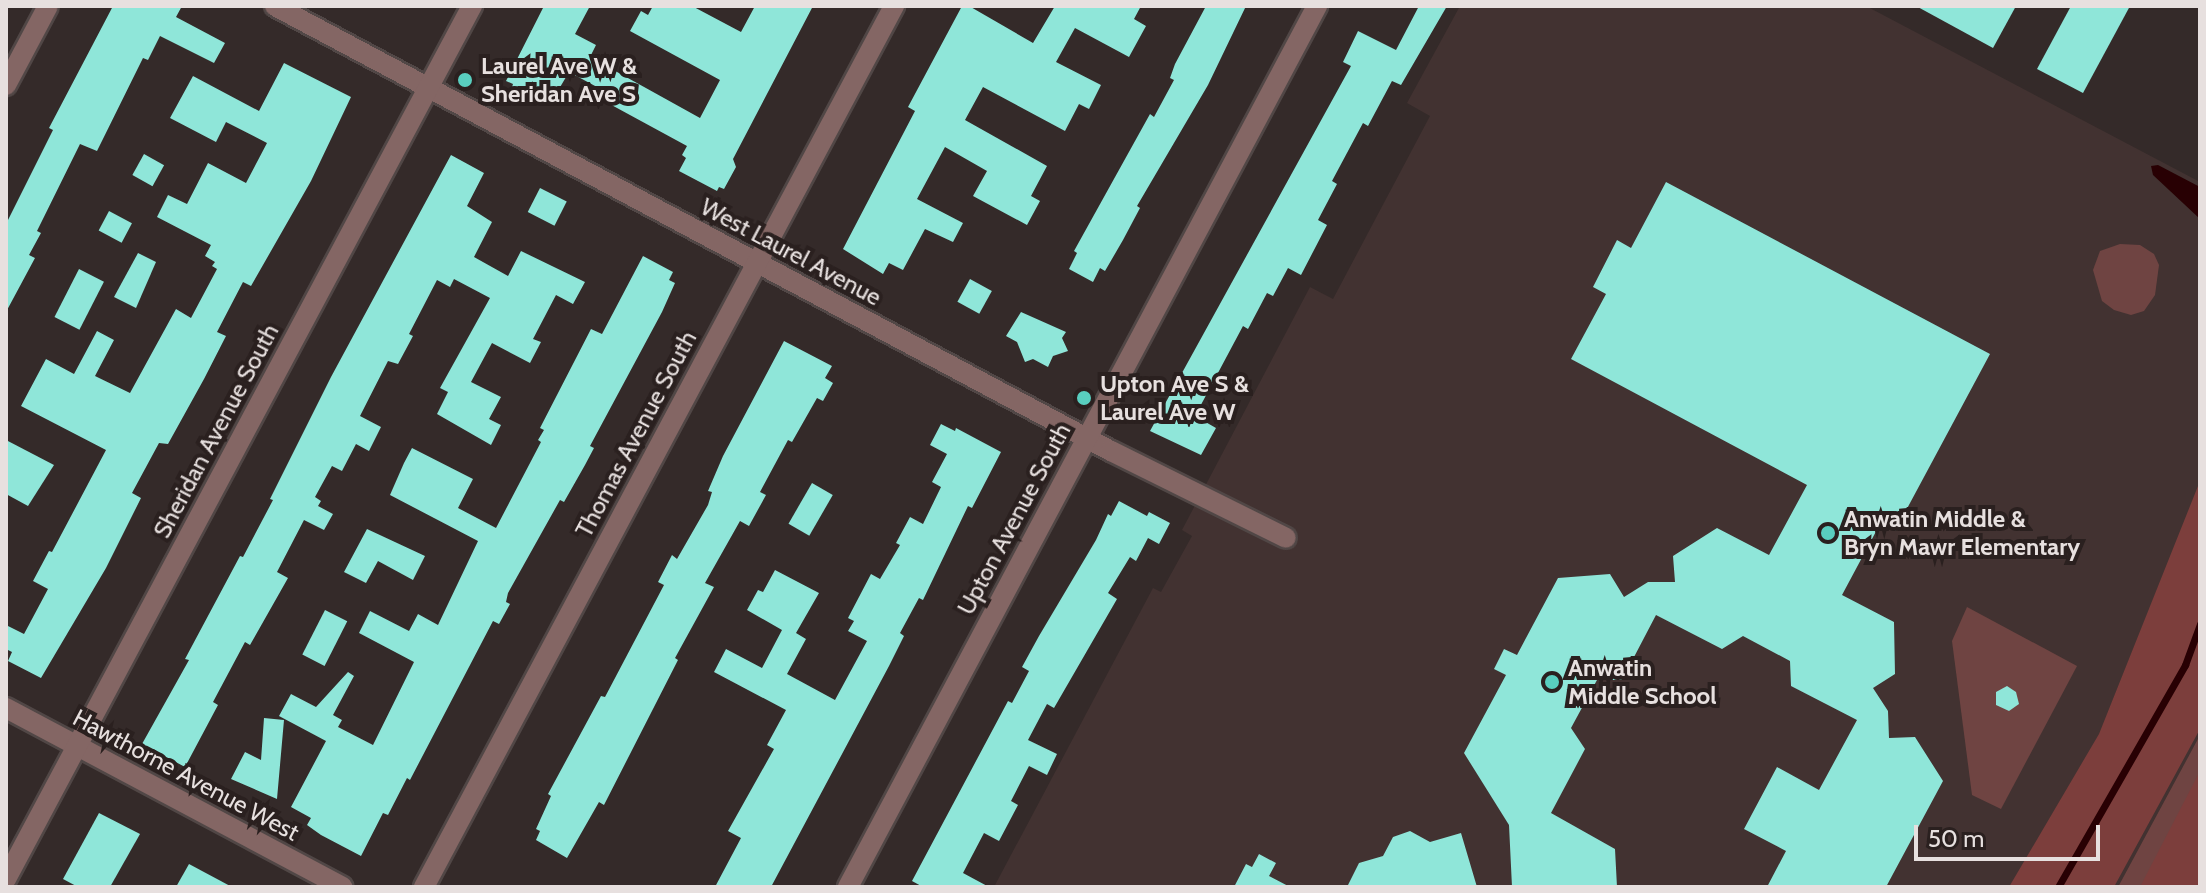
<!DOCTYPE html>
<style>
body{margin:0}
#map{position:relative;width:2206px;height:893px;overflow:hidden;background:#342a29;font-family:Cabin,sans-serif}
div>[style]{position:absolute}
.built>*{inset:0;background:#423231}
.green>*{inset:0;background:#6f4442}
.forest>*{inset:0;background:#7c3e3c}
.water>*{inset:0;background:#280003}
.stream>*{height:7px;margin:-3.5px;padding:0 3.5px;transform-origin:3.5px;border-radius:3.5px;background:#280003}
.building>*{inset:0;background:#8fe6d9;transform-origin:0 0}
.roads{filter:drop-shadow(2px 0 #514746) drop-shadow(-2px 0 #514746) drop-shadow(0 2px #514746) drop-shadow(0 -2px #514746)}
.minor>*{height:20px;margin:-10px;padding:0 10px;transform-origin:10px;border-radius:10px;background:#846664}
.dots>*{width:22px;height:22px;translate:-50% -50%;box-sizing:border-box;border:4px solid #2a201f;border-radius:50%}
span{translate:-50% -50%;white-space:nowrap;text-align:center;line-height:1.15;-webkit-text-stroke:8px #2a201f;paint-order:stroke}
.poi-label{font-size:24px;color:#e7e0df;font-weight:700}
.left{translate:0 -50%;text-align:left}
.street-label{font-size:24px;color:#e7e0df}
.frame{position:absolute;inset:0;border:8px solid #e7e0df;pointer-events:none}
.scale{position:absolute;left:1914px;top:825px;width:186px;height:36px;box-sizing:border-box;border:4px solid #e7e0df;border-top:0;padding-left:10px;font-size:24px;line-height:28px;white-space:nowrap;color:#e7e0df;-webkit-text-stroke:6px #2a201f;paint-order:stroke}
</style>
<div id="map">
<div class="built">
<i style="clip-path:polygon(1460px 6px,1866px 6px,2200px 182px,2200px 735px,2118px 887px,994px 887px,1153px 588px,1161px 592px,1192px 536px,1182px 530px,1310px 287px,1333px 299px,1430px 116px,1407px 103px)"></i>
</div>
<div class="green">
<i style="clip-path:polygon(2120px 244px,2140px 245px,2154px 254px,2159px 265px,2155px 295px,2144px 311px,2131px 315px,2114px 310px,2102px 301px,2093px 270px,2100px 251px)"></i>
<i style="clip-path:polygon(1967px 607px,2077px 666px,2001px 809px,1972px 795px,1952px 641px)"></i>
<i style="clip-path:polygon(2200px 735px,2200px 887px,2118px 887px)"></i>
</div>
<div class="forest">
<i style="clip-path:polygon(2200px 481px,2200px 729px,2114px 887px,2009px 887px,2099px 734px)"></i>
<i style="clip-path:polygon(2200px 771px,2200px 887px,2140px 887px)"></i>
</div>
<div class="water">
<i style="clip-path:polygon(2158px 165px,2200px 187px,2200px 219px,2153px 175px,2151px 166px)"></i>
</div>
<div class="stream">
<i style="left:2058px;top:887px;width:256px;rotate:-60.2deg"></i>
<i style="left:2185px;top:665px;width:44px;rotate:-69.9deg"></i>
</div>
<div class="building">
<i style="clip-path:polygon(113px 6px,182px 6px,176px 17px,225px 43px,214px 63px,160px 36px,148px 60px,143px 58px,97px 151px,80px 144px,37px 231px,41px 233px,29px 255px,35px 258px,6px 312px,6px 224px,53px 130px,49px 128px)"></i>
<i style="clip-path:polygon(544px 6px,590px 6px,575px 34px,596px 45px,590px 57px,700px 118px,720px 80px,630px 31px,641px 11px,648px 15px,653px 6px,692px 6px,741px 32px,755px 6px,813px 6px,733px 159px,736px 167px,724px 189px,719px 187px,717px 191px,679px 171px,686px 158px,682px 155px,687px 146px,606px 102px,610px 94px,569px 72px,556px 94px,550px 91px,543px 104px,512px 87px,513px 84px,506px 81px)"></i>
<i style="clip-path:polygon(962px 6px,969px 6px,1033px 43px,1055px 6px,1141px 6px,1134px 19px,1146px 26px,1129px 57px,1075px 28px,1056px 62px,1101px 85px,1089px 109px,1079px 104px,1065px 131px,983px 87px,965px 120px,1047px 166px,1031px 196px,1040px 201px,1027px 225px,973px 196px,987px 171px,945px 147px,917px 199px,963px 223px,953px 242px,925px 229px,903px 270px,889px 263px,883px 274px,843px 249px,915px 111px,908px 107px)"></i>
<i style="clip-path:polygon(1206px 6px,1246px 6px,1208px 85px,1137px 206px,1140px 208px,1123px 240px,1105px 271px,1100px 268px,1093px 282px,1069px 269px,1077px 253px,1074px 251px,1150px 114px,1154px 117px,1174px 80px,1170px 78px,1175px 64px)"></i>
<i style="clip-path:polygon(1419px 6px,1447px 6px,1401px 85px,1392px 81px,1368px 126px,1363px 123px,1332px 181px,1337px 184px,1318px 220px,1327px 225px,1301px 275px,1288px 268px,1273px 296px,1267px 293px,1248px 329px,1243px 326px,1195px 416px,1216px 428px,1201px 455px,1150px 431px,1351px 66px,1343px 62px,1358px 31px,1396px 50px)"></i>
<i style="clip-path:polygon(1916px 6px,2016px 6px,1993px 48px)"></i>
<i style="clip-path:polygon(2071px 6px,2130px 6px,2083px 93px,2037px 69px)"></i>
<i style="clip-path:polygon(284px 63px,351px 97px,311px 181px,251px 286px,243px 282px,217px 332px,226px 336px,204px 379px,168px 444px,159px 443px,132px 493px,141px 498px,106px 568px,41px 678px,8px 661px,12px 652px,6px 649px,6px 625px,24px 634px,48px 589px,33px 581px,49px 551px,52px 552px,106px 450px,21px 406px,46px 359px,74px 374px,97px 331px,114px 340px,95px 376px,130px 393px,176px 309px,191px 318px,217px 269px,212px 266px,215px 262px,205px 256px,211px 245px,157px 217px,168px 195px,187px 204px,208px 163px,246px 183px,267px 143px,226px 122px,216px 142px,170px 118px,193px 76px,259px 111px)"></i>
<i style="left:144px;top:154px;width:23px;height:24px;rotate:29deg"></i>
<i style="clip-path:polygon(451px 155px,484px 173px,467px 206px,492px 222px,474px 257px,508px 276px,521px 251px,585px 282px,573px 304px,556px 295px,533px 339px,541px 342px,530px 363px,492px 343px,471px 382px,501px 397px,489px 419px,501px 425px,491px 445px,437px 414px,448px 392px,440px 388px,490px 298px,454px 279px,450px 287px,437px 280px,409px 334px,413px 336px,398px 364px,388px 361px,360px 416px,381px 427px,369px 451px,356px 444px,342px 471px,332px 466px,315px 497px,321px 501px,318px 506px,333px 514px,324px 530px,304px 520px,277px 572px,288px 578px,250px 645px,245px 642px,213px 702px,218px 705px,185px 767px,142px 744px,189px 660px,185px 659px,240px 556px,243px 557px,273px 500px,270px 499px,331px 377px)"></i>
<i style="clip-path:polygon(1666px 182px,1990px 354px,1895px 531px,1880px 524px,1842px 595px,1894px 622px,1895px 674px,1873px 688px,1888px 711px,1889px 738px,1915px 737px,1943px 781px,1886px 887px,1767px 887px,1786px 851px,1744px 829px,1777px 767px,1819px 790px,1857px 720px,1791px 686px,1790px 661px,1743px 636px,1722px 649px,1656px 615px,1622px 680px,1597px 680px,1571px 728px,1585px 749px,1551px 813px,1615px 849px,1617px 887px,1512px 887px,1509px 825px,1464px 753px,1506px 675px,1494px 669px,1504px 649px,1517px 655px,1558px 578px,1610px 574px,1624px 597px,1648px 582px,1675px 582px,1673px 556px,1717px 528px,1769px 555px,1807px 485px,1571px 359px,1606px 294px,1593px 287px,1617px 240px,1631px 248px)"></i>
<i style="left:540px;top:188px;width:30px;height:27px;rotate:27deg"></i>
<i style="left:109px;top:211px;width:26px;height:22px;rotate:28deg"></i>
<i style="clip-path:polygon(138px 253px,156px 262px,136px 308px,114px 297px)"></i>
<i style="clip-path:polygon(643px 256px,673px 272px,669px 280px,675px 283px,662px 312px,590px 446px,594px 448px,585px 465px,564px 502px,560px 500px,508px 593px,506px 602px,510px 604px,499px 624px,493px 621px,410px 780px,407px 778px,388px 815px,383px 813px,361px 856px,321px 835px,307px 825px,311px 818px,291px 807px,326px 741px,279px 716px,291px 694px,316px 707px,348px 672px,354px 676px,333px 715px,342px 720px,338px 727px,373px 745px,414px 662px,359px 633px,370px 611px,409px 631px,418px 614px,438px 625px,478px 541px,390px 495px,404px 463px,412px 448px,473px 479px,458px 508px,496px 528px,541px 442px,538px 440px,544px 430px,540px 428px,591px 329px,602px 334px)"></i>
<i style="left:79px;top:269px;width:28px;height:54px;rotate:27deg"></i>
<i style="left:970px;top:279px;width:25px;height:26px;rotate:29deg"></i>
<i style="clip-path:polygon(1021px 312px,1066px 332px,1062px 338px,1068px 351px,1053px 356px,1048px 367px,1033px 359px,1025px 362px,1017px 342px,1006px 336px)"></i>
<i style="clip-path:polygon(784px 341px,832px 366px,825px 378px,833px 383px,823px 401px,817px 398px,792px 442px,788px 440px,760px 492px,766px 495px,749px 526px,740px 521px,705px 583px,714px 587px,675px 658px,678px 660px,604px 805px,599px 802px,567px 858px,536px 840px,540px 831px,536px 829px,551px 796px,548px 794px,601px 696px,605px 697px,664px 585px,658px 582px,672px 555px,677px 559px,708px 505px,712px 492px,708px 491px,723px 456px)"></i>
<i style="clip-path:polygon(941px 424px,955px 431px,956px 428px,1001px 452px,972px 508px,968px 506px,923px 600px,919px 598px,900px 633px,904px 636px,889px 666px,771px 887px,715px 887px,741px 838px,728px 831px,774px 749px,767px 745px,786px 710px,714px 672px,726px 649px,762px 668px,782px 630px,747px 610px,758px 590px,763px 592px,775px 570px,819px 593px,796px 633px,806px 639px,787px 674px,835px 700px,867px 641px,848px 631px,854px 621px,848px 618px,871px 574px,880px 579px,900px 545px,896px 543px,910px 517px,923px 524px,941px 487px,932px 482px,947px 454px,930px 445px)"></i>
<i style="clip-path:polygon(6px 440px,54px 465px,28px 506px,6px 494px)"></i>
<i style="left:812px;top:483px;width:24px;height:47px;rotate:30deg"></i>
<i style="clip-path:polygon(1119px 501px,1147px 516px,1149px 512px,1170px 523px,1159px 544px,1148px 538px,1136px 561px,1130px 557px,1108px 593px,1117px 599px,1054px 708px,1047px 704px,1028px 740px,1057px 754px,1047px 775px,1029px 766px,1011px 801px,1018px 805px,999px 841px,984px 833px,963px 873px,989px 887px,923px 887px,912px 881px,1008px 701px,1012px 703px,1029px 671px,1022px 667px,1039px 636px,1096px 540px,1108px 514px,1111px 516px)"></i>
<i style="clip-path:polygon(367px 529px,425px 556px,413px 580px,378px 561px,366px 583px,344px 572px)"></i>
<i style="left:325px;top:610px;width:25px;height:50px;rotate:27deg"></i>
<i style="clip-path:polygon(2007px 686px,2016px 692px,2019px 704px,2009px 711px,1996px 705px,1996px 692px)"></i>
<i style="clip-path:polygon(264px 718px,284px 720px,277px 799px,231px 779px,245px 752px,261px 760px)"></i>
<i style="clip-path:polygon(99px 813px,140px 834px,110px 887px,78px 887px,63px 879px)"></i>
<i style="clip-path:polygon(1410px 831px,1430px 842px,1461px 833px,1477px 887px,1347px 887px,1359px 863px,1383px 856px,1393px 837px)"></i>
<i style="clip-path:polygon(1259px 854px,1276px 863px,1269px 876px,1290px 887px,1234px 887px,1246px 864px,1252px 867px)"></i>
<i style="clip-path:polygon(189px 864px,232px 887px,176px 887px)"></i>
</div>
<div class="roads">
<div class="minor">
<i style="left:275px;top:6px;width:947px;rotate:28.03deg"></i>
<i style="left:1111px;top:451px;width:195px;rotate:26.4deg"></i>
<i style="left:6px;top:85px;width:89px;rotate:-62deg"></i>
<i style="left:6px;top:708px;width:381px;rotate:28deg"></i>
<i style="left:6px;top:879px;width:990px;rotate:-61.91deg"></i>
<i style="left:424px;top:887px;width:999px;rotate:-61.92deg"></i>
<i style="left:848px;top:887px;width:998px;rotate:-61.97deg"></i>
</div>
</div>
<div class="dots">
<i style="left:465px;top:80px;background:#59cebf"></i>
<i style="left:1084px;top:398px;background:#59cebf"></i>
<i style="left:1828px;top:533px;background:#59cebf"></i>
<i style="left:1552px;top:682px;background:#59cebf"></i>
</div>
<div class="poi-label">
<span class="left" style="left:481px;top:80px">Laurel Ave W &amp;<br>Sheridan Ave S</span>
<span class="left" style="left:1100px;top:398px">Upton Ave S &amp;<br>Laurel Ave W</span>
<span class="left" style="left:1844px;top:533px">Anwatin Middle &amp;<br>Bryn Mawr Elementary</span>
<span class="left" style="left:1568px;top:682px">Anwatin<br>Middle School</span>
</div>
<div class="street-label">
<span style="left:791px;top:252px;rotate:28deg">West Laurel Avenue</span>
<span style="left:216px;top:431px;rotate:-62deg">Sheridan Avenue South</span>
<span style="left:636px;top:434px;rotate:-62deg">Thomas Avenue South</span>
<span style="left:1014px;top:519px;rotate:-62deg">Upton Avenue South</span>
<span style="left:186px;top:775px;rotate:28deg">Hawthorne Avenue West</span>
</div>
<div class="frame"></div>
<div class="scale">50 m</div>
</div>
